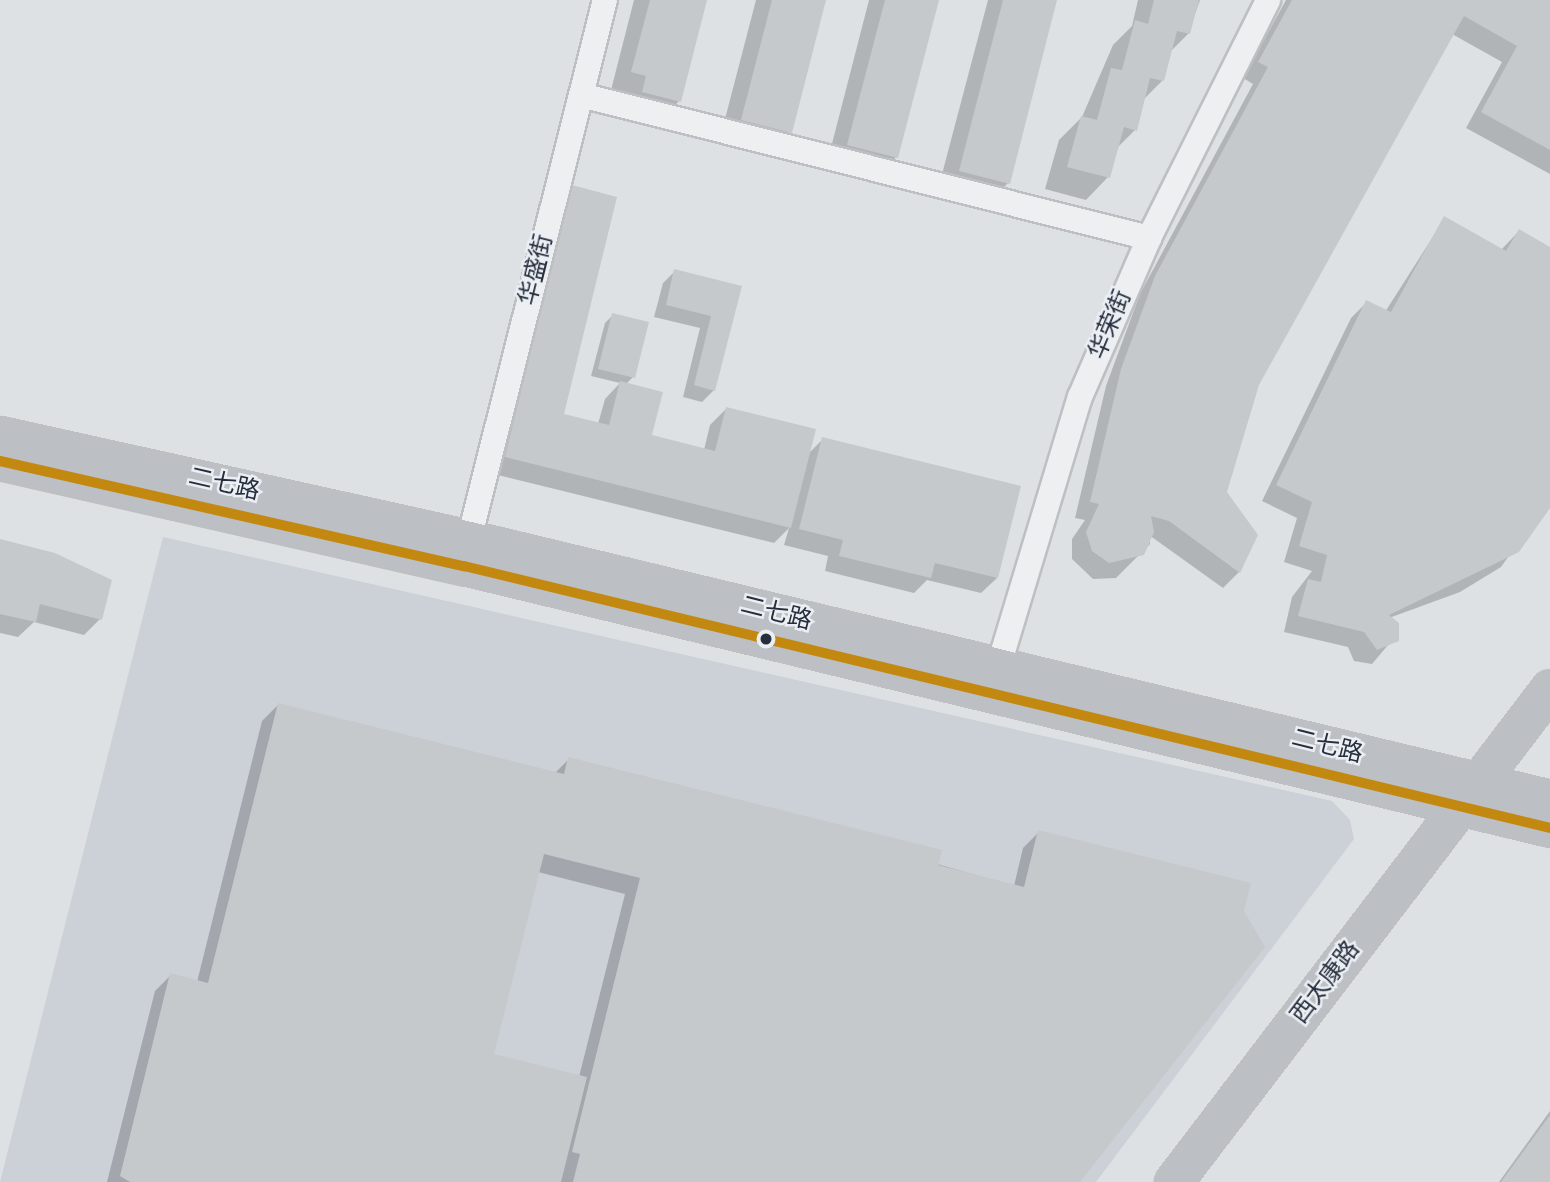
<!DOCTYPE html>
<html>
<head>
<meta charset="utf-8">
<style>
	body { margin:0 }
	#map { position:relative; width:1550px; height:1182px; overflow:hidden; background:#dee1e4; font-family:"Alegreya Sans","Noto Sans SC",sans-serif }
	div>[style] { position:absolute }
	.built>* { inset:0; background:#ccd0d7 }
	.shadow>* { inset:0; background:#0003 }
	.building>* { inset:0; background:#c6c9cc }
	.roads { filter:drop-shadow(2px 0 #bdbfc2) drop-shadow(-2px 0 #bdbfc2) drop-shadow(0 2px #bdbfc2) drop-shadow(0 -2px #bdbfc2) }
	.street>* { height:24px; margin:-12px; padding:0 12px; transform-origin:12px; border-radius:12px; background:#edeff0 }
	.secondary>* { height:35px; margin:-17.5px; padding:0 17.5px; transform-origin:17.5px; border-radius:17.5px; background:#bcbfc3 }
	.bus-1>* { height:10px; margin:-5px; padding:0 5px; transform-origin:5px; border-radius:5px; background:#c3880f }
	.dots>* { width:19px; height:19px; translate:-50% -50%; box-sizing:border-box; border:4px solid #ebeff4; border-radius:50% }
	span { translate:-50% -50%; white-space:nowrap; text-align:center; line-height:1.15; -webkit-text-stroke:5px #ebeff4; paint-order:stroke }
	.street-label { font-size:24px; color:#262e3c }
</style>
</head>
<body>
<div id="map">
	<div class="built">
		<div style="clip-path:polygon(163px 537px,1332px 801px,1350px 820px,1354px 839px,1096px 1182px,0 1182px)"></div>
	</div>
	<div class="shadow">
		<div style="clip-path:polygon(634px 0,705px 0,679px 101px,657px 124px,610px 94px)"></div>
		<div style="clip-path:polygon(756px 0,824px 0,790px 132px,767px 154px,719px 142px)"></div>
		<div style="clip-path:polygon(869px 0,937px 0,896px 157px,874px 179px,826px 167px)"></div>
		<div style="clip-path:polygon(988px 0,1056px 0,1008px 183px,986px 206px,937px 193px)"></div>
		<div style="clip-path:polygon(1138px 0,1200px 0,1188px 34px,1170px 52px,1162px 81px,1143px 100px,1135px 130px,1116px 149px,1108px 177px,1086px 200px,1045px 189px,1059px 140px,1082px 117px,1113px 45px,1132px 26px)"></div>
		<div style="clip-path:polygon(1286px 0,1550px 0,1550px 174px,1466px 128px,1502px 62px,1452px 34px,1257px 384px,1225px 492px,1239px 572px,1223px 588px,1149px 535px,1150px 544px,1116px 578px,1093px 579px,1072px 559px,1072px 539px,1085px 520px,1075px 518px,1106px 386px,1140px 294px,1253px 84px,1243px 78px)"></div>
		<div style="clip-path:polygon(573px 187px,562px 415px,598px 424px,605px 399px,620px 383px,591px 376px,605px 323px,613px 315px,633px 377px,626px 384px,650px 437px,704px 450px,710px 425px,726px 409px,808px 454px,823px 439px,997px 578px,981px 593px,927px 580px,914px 593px,825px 571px,828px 556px,784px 545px,789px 528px,774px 543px,490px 473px,561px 199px)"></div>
		<div style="clip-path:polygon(1445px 218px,1501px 250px,1519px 231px,1550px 249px,1550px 498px,1501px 567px,1460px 592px,1389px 618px,1399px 632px,1372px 664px,1354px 661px,1348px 647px,1284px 632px,1292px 597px,1312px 571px,1284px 562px,1297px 518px,1262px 501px,1351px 318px,1367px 302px,1385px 312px)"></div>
		<div style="clip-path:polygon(675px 271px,739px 287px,714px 390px,702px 402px,683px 397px,700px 328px,654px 317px,663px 283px)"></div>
		<div style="clip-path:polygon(0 541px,100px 619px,84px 635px,34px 622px,18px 637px,0 633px)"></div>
		<div style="clip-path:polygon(evenodd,278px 705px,554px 774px,569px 759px,1014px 886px,1023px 848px,1039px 832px,1078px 1182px,107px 1182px,155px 991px,171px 975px,197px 982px,262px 721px,278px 705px,538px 872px,625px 894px,579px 1077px,492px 1055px,538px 872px)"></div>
		<div style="clip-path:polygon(1550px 1111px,1550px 1182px,1499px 1182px)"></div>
	</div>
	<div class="building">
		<div style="clip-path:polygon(650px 0,707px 0,681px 102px,642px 92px,646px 76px,631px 72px)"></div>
		<div style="clip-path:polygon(772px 0,826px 0,792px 133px,741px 120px)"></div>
		<div style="clip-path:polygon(885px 0,939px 0,898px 158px,847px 145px)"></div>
		<div style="clip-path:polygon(1003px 0,1057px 0,1010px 184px,959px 171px)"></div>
		<div style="clip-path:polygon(1154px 0,1199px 0,1190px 34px,1177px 31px,1164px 81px,1150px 78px,1137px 131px,1124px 127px,1110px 178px,1067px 167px,1081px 116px,1097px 120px,1111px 68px,1122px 70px,1135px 20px,1148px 24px)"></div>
		<div style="clip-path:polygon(1292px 0,1550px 0,1550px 150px,1481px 112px,1517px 46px,1464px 16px,1259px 385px,1227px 492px,1258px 535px,1240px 573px,1169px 521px,1151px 516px,1154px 532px,1144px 555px,1109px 563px,1092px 551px,1086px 532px,1099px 504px,1090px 502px,1121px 369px,1155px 276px,1268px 67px,1258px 62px)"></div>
		<div style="clip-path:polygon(572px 185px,617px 197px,564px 414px,609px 425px,620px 381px,663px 392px,652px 435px,715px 451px,726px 407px,816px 429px,791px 528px,505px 457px)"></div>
		<div style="clip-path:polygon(1444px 216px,1506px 251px,1519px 229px,1550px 247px,1550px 508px,1519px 552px,1389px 615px,1399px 623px,1399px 641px,1377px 650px,1364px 632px,1298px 616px,1308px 579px,1321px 582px,1327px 555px,1299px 546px,1312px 502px,1276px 485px,1366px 300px,1391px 312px)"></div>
		<div style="clip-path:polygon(674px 269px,742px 286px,715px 391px,694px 385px,711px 316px,666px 305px)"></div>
		<div style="clip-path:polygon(612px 313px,649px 322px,635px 378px,598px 369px)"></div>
		<div style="clip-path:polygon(822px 437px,1021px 486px,998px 578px,935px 563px,931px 578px,839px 556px,843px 540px,799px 529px)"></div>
		<div style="clip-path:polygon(0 539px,55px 553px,112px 580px,102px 620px,40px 604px,36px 622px,0 614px)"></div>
		<div style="clip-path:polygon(278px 703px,564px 774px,568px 757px,942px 850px,938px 865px,1024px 887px,1038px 830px,1251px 883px,1244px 911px,1265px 947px,1080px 1182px,573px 1182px,580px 1154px,572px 1152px,640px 878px,544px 854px,494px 1054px,587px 1077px,561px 1182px,130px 1182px,120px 1176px,170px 973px,208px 983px)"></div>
		<div style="clip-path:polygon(1550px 1115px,1550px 1182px,1501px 1182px)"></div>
	</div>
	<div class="roads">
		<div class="street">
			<div style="left:581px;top:95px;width:586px;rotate:14.13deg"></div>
			<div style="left:469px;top:539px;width:556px;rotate:-75.84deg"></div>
			<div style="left:998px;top:668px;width:283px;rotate:-73.2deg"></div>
			<div style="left:1080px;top:397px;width:173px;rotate:-66.5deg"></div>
			<div style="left:1149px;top:238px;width:266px;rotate:-63.4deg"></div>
		</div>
		<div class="secondary">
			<div style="left:0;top:435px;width:480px;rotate:12.5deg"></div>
			<div style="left:469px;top:539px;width:1112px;rotate:13.52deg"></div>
			<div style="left:0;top:461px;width:476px;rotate:12.8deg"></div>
			<div style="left:464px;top:566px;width:1117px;rotate:13.56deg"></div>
			<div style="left:1173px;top:1182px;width:621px;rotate:-52.65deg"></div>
		</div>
	</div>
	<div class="bus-1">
		<div style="left:0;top:461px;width:476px;rotate:12.8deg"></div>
		<div style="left:464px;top:566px;width:1117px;rotate:13.56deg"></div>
	</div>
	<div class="dots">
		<div style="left:766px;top:639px;background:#262e3c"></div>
	</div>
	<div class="street-label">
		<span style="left:537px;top:270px;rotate:-76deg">华盛街</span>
		<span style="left:1111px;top:325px;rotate:-67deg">华荣街</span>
		<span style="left:224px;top:485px;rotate:13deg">二七路</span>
		<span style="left:776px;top:614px;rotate:14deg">二七路</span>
		<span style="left:1327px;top:747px;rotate:14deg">二七路</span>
		<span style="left:1326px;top:983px;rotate:-53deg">西太康路</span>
	</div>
</div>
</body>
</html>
